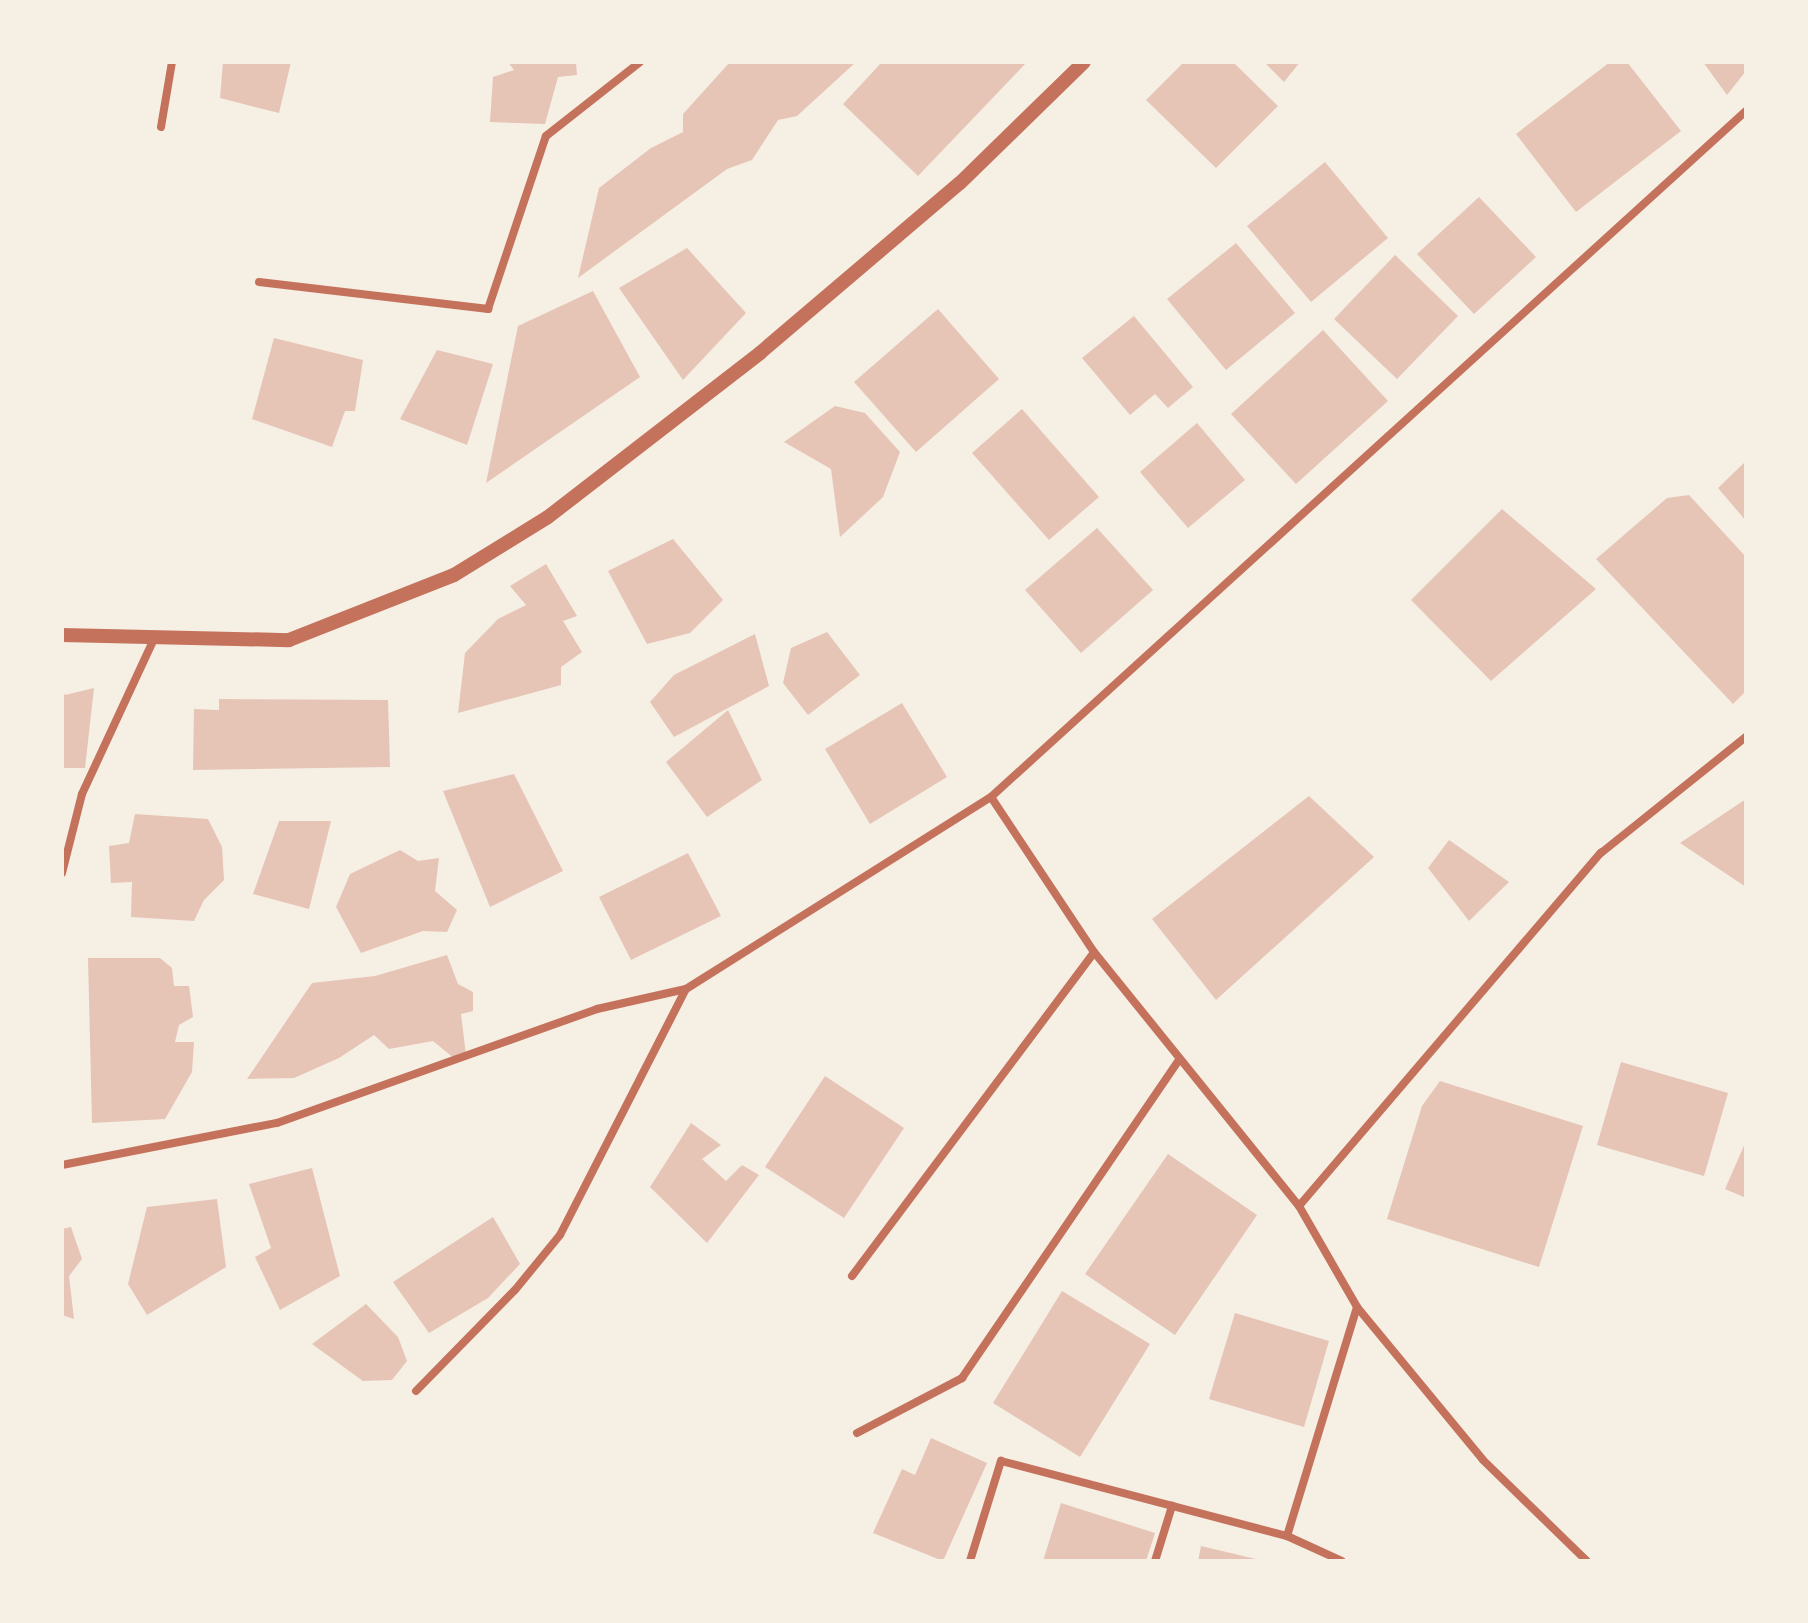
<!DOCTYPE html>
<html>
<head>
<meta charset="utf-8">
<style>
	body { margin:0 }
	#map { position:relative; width:1808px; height:1623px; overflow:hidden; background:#f6efe4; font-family:Cabin,sans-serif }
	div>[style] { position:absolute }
	.building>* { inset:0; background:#e6c5b7 }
	.minor>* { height:8px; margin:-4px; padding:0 4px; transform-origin:4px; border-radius:4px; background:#c5725c }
	.tertiary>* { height:14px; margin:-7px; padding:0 7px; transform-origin:7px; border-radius:7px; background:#c5725c }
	span { translate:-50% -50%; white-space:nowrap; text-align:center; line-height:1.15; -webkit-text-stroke:7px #f6efe4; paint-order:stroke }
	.frame { position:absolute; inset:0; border:64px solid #f6efe4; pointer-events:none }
</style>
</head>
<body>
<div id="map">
	<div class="building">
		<div style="clip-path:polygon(223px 62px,291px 62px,279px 113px,220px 98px)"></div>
		<div style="clip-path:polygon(508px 62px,576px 62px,577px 75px,558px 77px,545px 124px,490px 122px,493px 77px,514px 70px)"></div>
		<div style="clip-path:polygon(730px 62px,856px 62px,797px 116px,778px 120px,752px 160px,727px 169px,578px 278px,599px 188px,651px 148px,683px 132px,683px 114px)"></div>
		<div style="clip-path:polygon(882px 62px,1027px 62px,918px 176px,843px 104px)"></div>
		<div style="clip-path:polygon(1184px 62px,1233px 62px,1278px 106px,1216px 168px,1146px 100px)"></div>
		<div style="clip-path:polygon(1264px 62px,1300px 62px,1284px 82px)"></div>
		<div style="clip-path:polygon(1610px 62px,1627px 62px,1681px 131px,1576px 212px,1516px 134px)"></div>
		<div style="clip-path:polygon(1703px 62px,1746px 62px,1746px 71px,1727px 95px)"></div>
		<div style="clip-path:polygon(1325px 162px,1388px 238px,1311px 302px,1247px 226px)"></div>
		<div style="clip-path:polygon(1479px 197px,1536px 257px,1474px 314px,1417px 254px)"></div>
		<div style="clip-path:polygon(1236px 243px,1295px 313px,1226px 370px,1167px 299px)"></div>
		<div style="clip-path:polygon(687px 248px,746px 313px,683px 380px,619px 288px)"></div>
		<div style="clip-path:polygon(1395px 255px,1458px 316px,1397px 379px,1334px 319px)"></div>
		<div style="clip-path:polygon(593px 291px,640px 377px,486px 483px,518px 326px)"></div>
		<div style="clip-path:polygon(938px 309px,999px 379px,916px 452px,854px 382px)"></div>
		<div style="clip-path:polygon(1134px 316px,1193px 387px,1168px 408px,1155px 394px,1130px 415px,1082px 358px)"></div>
		<div style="clip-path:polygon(1323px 330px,1388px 401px,1296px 484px,1231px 414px)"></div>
		<div style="clip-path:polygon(274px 338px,363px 360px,355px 411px,345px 411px,332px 447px,252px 419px)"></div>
		<div style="clip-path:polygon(437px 350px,493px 364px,467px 445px,400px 419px)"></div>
		<div style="clip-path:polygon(835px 406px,865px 413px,900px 452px,883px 497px,840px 537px,831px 469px,784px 442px)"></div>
		<div style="clip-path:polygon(1022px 409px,1099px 497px,1049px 540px,972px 453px)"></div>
		<div style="clip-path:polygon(1197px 423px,1245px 480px,1188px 528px,1140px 472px)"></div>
		<div style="clip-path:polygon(1746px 461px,1746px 521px,1718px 488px)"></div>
		<div style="clip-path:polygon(1689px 495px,1746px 557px,1746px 691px,1733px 704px,1596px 559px,1667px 498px)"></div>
		<div style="clip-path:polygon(1502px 509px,1596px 589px,1491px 681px,1411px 600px)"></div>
		<div style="clip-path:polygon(1097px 528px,1153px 590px,1081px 653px,1025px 590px)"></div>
		<div style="clip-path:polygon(673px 539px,723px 600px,690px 633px,647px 644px,608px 571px)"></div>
		<div style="clip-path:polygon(546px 564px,577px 616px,563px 621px,582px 652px,561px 667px,561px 685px,458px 713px,465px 653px,498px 619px,526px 605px,510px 586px)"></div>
		<div style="clip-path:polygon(827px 632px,860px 675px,808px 715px,783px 683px,791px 648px)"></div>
		<div style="clip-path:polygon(755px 634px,769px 686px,674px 737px,650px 702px,674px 675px)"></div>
		<div style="clip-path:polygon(94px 688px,85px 768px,62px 768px,62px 689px,65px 695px)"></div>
		<div style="clip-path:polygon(219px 699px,388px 700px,390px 767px,193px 770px,194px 709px,219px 710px)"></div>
		<div style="clip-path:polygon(902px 703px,947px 777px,870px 824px,825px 749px)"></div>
		<div style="clip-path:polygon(728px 710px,762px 780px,707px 817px,666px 762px)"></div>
		<div style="clip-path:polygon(514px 774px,563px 871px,490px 907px,443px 791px)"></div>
		<div style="clip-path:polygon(1309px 796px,1374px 857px,1216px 1000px,1152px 919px)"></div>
		<div style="clip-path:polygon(1746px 799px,1746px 887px,1680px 843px)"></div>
		<div style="clip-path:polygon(135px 814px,208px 819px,222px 847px,224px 880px,204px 900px,194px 921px,131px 917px,132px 882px,111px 883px,109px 846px,129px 843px)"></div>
		<div style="clip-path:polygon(279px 821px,331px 821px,309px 909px,253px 894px)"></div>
		<div style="clip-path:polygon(1449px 840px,1509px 882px,1469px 921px,1428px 868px)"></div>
		<div style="clip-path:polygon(400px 850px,418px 861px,439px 858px,435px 891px,457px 910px,447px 932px,423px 931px,361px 953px,336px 907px,350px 874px)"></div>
		<div style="clip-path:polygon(688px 853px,721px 916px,631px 960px,599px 897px)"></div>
		<div style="clip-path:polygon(447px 955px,458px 984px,473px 992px,473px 1011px,461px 1014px,466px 1055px,455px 1059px,433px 1041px,389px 1049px,374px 1035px,339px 1058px,294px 1078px,247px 1079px,312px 983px,375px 976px)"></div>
		<div style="clip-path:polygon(88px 958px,160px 958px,172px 968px,174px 986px,189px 986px,193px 1017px,179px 1025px,175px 1042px,194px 1042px,192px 1072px,165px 1119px,92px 1123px)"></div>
		<div style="clip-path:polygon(1621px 1062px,1728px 1093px,1704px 1176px,1597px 1145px)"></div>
		<div style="clip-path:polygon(825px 1076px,904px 1128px,844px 1218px,765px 1167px)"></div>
		<div style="clip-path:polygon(1440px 1081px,1583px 1126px,1539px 1267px,1387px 1219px,1422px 1106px)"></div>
		<div style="clip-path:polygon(691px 1123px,721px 1145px,702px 1159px,726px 1181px,742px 1165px,759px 1175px,707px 1243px,650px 1187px)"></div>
		<div style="clip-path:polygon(1746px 1141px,1746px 1198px,1725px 1189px)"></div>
		<div style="clip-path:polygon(1168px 1154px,1257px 1215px,1175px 1335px,1085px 1274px)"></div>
		<div style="clip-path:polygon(312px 1168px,340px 1276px,280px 1310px,255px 1257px,271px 1248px,249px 1184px)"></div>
		<div style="clip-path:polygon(217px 1199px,226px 1267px,147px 1315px,128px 1284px,147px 1207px)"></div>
		<div style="clip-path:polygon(493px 1217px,520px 1264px,488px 1298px,429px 1333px,393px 1282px)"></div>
		<div style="clip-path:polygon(71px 1227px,82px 1259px,69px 1276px,74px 1319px,62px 1315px,62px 1229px)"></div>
		<div style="clip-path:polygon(1062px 1291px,1150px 1344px,1080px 1457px,993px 1403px)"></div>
		<div style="clip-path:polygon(366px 1304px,398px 1337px,407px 1361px,392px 1380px,363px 1381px,312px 1344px)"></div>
		<div style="clip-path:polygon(1235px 1313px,1329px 1341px,1304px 1427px,1209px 1399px)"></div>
		<div style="clip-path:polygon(931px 1438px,987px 1463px,943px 1561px,873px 1533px,902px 1469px,915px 1475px)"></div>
		<div style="clip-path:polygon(1061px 1503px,1155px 1533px,1146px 1561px,1043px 1561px)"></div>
		<div style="clip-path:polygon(1201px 1546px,1260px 1560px,1260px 1561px,1198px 1561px)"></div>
	</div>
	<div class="minor">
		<div style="left:161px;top:127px;width:66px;rotate:-80.4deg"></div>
		<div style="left:259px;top:282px;width:231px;rotate:6.7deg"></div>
		<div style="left:488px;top:309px;width:182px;rotate:-71.5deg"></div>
		<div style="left:546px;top:136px;width:120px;rotate:-38.2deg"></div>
		<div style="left:991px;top:797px;width:186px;rotate:56.4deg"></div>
		<div style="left:1094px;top:952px;width:326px;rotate:51.1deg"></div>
		<div style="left:1299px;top:1206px;width:116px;rotate:60.1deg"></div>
		<div style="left:1357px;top:1307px;width:198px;rotate:50.5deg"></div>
		<div style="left:1483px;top:1460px;width:145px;rotate:44.2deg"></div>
		<div style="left:62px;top:873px;width:81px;rotate:-75.8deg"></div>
		<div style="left:82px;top:794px;width:169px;rotate:-65.1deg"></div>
		<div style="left:62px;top:1165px;width:219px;rotate:-11.1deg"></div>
		<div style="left:277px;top:1123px;width:340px;rotate:-19.6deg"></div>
		<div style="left:597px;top:1009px;width:91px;rotate:-12.7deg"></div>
		<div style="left:686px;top:989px;width:360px;rotate:-32.2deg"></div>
		<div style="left:991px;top:797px;width:1020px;rotate:-42.26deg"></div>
		<div style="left:1299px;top:1206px;width:465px;rotate:-49.5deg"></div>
		<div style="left:1601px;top:853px;width:186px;rotate:-38.7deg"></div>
		<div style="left:852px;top:1276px;width:404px;rotate:-53.2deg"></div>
		<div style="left:416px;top:1391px;width:141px;rotate:-45.6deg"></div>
		<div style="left:515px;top:1290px;width:71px;rotate:-50.7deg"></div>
		<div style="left:560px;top:1235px;width:276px;rotate:-62.9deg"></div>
		<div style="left:857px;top:1433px;width:119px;rotate:-27.6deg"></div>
		<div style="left:962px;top:1378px;width:384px;rotate:-55.7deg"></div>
		<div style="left:1287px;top:1536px;width:239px;rotate:-73deg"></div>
		<div style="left:970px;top:1561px;width:105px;rotate:-72.8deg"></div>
		<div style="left:1001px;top:1461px;width:296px;rotate:14.7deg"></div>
		<div style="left:1287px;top:1536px;width:60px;rotate:24.4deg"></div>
		<div style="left:1155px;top:1561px;width:58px;rotate:-72.8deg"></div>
	</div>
	<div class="tertiary">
		<div style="left:62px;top:635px;width:227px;rotate:1.3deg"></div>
		<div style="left:289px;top:640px;width:177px;rotate:-21.5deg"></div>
		<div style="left:454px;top:575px;width:110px;rotate:-31.7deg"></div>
		<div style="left:548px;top:517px;width:268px;rotate:-37.7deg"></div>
		<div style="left:760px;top:353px;width:262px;rotate:-40.4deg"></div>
		<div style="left:960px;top:183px;width:173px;rotate:-44.3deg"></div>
	</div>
	<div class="frame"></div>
</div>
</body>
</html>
